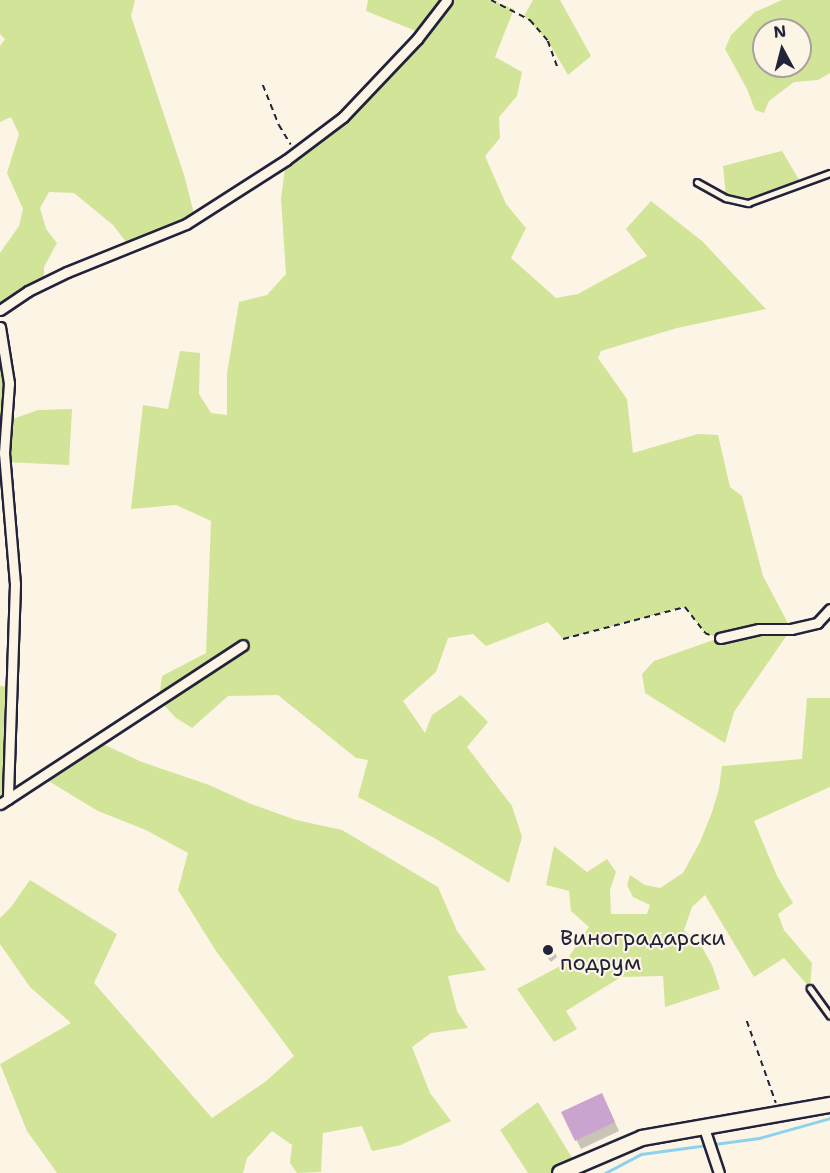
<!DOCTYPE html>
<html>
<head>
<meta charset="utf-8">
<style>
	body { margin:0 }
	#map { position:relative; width:830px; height:1173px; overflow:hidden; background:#fcf5e5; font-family:"Shantell Sans",sans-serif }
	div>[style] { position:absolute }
	.green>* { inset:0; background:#d1e498 }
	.shadow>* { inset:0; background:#0003 }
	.stream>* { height:3px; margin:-1.5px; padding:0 1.5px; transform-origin:1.5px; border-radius:1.5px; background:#8cd2ed }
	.building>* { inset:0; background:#c9a4ce }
	.path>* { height:1.5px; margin-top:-0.75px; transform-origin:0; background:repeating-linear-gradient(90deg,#22223b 0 6px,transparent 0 10.5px) }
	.roads { filter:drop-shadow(2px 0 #22223b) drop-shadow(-2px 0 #22223b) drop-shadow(0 2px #22223b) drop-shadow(0 -2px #22223b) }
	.lane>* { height:4.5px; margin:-2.25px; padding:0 2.25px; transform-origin:2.25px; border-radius:2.25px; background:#fcf5e5 }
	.street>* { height:9px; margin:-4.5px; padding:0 4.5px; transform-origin:4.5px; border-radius:4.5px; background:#fcf5e5 }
	.secondary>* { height:14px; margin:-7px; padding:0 7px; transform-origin:7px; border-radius:7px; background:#fcf5e5 }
	.dots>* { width:16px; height:16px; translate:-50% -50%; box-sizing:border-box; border:3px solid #fcf5e5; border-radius:50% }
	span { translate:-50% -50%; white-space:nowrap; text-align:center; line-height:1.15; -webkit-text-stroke:4.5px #fcf5e5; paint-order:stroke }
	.poi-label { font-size:22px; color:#22223b }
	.left { translate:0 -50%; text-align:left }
	.north { position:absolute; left:752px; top:18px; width:60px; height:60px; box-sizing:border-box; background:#fcf5e5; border:2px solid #a5a1a1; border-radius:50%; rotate:353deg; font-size:16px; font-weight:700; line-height:24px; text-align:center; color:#22223b }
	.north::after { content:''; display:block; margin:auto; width:21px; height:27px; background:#22223b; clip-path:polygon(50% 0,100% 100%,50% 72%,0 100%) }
</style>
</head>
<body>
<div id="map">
	<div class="green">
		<div style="clip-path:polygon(0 0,135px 0,131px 16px,185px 178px,195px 218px,130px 247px,113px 225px,74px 193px,49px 192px,40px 208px,46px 229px,57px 243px,44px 267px,44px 283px,0 310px,0 253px,19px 226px,23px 209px,7px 173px,19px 134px,11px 117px,0 122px,0 46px,5px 39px,0 34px)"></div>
		<div style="clip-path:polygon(368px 0,491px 0,514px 9px,495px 57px,522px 72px,517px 96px,499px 117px,500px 138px,485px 156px,506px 204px,526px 228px,511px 258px,556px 298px,578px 294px,647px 256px,626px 229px,651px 201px,702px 241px,766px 309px,677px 328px,601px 351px,598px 358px,627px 399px,633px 453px,698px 434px,718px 435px,730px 487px,742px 496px,763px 576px,791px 629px,734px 712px,725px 743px,645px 693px,642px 674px,654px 661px,719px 638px,705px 633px,685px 607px,563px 639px,548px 622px,486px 646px,473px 634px,448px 638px,436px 672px,403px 701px,425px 733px,432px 715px,461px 695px,488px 722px,467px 747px,512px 806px,522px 837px,509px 883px,436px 839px,358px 797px,368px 760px,356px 758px,278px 695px,228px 696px,192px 728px,176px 718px,159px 700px,162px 676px,206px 653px,211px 521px,176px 505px,131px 509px,143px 405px,168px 409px,180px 351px,200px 353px,199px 394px,211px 413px,227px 415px,227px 373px,239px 302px,267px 295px,286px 274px,281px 199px,286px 160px,343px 117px,421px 33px,366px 11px)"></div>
		<div style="clip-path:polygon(533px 0,560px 0,591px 56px,568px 75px,548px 41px,524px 16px)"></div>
		<div style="clip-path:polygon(evenodd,782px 0,830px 0,830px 73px,818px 80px,794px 82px,769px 101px,764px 113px,755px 110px,747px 89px,725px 49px,731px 35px,755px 12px,782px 0,764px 30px,800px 30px,800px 66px,764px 66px,764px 30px)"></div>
		<div style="clip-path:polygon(782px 151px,801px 183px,748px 203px,726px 198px,723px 166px)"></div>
		<div style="clip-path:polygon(0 327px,9px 383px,7px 421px,38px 410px,72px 409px,69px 465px,5px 462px,6px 422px,0 422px)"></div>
		<div style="clip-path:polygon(0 686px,10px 687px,8px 799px,0 804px)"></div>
		<div style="clip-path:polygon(807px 698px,830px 698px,830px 787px,754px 821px,777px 876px,793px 903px,778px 914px,784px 930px,812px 963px,810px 988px,784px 958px,754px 977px,705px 895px,692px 907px,684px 930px,703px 949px,712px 965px,720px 989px,665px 1007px,663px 976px,621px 977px,566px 1011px,577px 1029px,554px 1042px,517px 989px,564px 964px,589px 927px,571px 911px,569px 891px,546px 885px,554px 846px,587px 872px,607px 859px,616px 872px,610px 890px,611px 914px,647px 914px,650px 905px,633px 897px,627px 885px,630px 875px,645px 885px,660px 888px,683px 873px,700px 842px,712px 812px,719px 789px,722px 766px,802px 759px)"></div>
		<div style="clip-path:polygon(96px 741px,142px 762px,209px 785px,251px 804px,296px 820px,342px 830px,438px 887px,457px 931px,486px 970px,448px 976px,457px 1011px,468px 1028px,431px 1033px,412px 1047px,430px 1093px,451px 1121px,401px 1145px,372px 1151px,362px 1126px,323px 1133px,321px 1172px,297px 1173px,290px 1163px,292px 1145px,272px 1131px,247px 1158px,243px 1173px,57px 1173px,27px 1131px,0 1064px,71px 1023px,30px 987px,0 944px,0 918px,11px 907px,30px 880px,117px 934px,94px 983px,212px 1118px,265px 1082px,294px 1056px,216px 951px,178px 890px,188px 853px,146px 830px,98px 811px,42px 777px)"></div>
		<div style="clip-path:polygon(538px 1102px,577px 1166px,560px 1173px,528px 1173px,500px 1130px)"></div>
	</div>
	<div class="shadow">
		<div style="clip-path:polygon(554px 951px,557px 957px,551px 962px,545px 955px)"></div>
		<div style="clip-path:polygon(606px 1103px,619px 1131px,581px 1149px,563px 1113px)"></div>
	</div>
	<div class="stream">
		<div style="left:605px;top:1173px;width:41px;rotate:-27.8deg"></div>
		<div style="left:641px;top:1154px;width:119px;rotate:-7.7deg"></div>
		<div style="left:759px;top:1138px;width:74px;rotate:-15.7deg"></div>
	</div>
	<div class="building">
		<div style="clip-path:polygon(549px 943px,555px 951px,547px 957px,540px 949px)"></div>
		<div style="clip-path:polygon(602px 1093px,615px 1122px,575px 1141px,561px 1112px)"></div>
	</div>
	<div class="path">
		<div style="left:491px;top:0;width:44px;rotate:27.1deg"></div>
		<div style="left:530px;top:20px;width:28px;rotate:49deg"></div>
		<div style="left:548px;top:41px;width:29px;rotate:70deg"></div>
		<div style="left:263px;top:85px;width:43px;rotate:68.2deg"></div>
		<div style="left:279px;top:125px;width:23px;rotate:59deg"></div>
		<div style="left:563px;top:639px;width:126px;rotate:-14.7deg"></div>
		<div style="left:685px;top:607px;width:33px;rotate:52deg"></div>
		<div style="left:705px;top:633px;width:5px;rotate:22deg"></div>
		<div style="left:747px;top:1021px;width:87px;rotate:70.5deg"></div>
	</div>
	<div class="roads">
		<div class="lane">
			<div style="left:697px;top:182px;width:33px;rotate:29deg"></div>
			<div style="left:726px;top:198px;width:23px;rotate:13deg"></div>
			<div style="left:748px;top:203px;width:87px;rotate:-20.1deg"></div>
			<div style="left:810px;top:988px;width:34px;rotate:54deg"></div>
		</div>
		<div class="street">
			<div style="left:0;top:310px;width:34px;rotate:-34deg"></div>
			<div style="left:28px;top:291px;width:43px;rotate:-26deg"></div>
			<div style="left:67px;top:272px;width:128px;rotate:-22deg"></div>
			<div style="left:186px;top:224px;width:119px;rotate:-32.6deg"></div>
			<div style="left:286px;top:160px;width:71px;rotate:-37deg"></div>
			<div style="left:343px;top:117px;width:108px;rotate:-46.5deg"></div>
			<div style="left:417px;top:39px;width:49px;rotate:-52.4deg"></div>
			<div style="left:0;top:327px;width:57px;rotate:80.9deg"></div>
			<div style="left:9px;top:383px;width:70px;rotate:94.1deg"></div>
			<div style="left:4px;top:453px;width:131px;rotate:85.2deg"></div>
			<div style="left:15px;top:584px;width:215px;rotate:91.9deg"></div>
			<div style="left:720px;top:638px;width:40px;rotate:-13deg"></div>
			<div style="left:759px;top:629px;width:32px"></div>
			<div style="left:791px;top:629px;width:27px;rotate:-13deg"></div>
			<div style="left:817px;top:623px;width:19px;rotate:-47deg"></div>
			<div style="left:0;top:804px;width:290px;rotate:-33.2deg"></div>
			<div style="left:704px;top:1128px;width:47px;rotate:71.6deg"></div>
		</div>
		<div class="secondary">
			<div style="left:560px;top:1173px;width:89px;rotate:-23.1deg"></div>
			<div style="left:642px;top:1138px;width:191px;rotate:-10deg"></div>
		</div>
	</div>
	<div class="dots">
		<div style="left:548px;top:950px;background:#22223b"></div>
	</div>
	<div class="poi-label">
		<span class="left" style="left:560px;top:950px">Виноградарски<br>подрум</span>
	</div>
	<div class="north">N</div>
</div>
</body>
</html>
